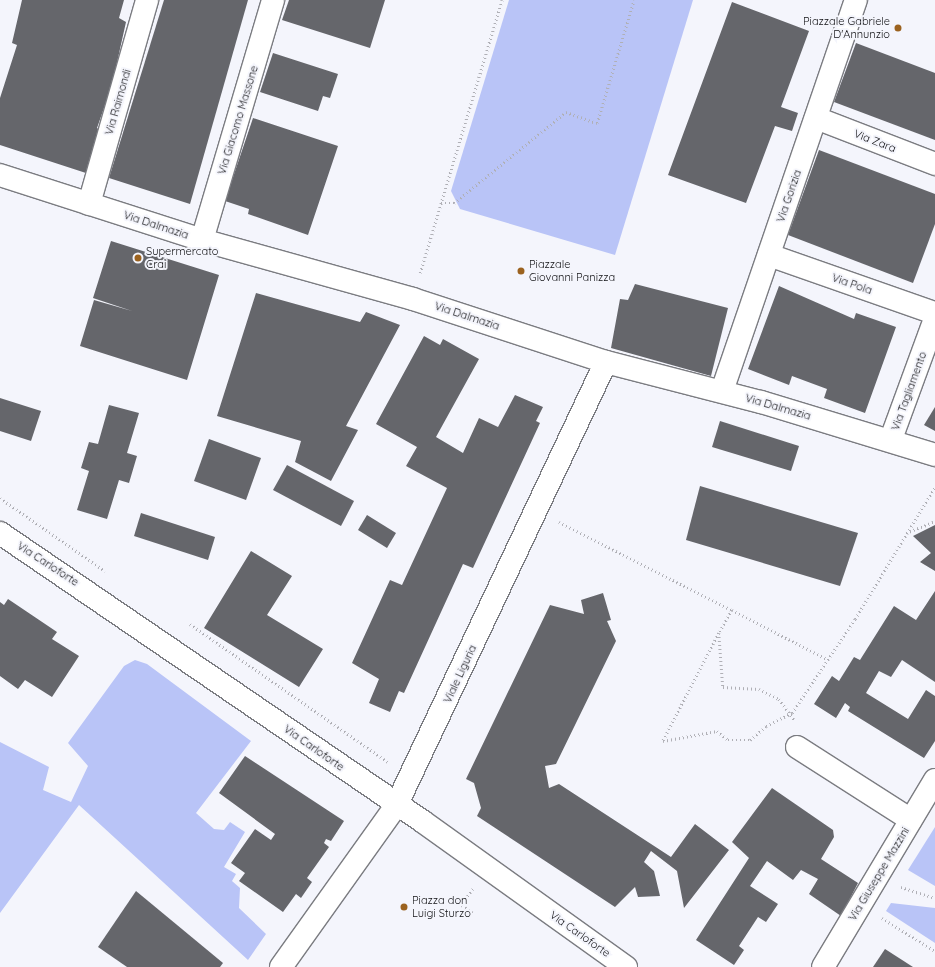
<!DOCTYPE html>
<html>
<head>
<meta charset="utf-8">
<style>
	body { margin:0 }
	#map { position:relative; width:935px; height:967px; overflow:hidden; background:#f4f5fc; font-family:Quicksand,sans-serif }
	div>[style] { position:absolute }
	.green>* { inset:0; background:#b9c4f7 }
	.building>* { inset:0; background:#65666b }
	.path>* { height:2.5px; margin-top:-1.25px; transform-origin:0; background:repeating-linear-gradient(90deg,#b0b0b6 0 1px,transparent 0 4px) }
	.roads { filter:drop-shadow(1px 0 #7b7c81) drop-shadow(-1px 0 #7b7c81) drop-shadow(0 1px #7b7c81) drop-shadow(0 -1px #7b7c81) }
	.minor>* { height:22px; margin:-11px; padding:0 11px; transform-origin:11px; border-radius:11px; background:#fff }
	.dots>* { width:11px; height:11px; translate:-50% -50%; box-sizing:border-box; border:2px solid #f4f5fc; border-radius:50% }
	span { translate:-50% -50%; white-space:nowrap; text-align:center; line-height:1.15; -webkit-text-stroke:4px #f4f5fc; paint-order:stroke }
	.poi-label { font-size:11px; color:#131316 }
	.right { translate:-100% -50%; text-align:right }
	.left { translate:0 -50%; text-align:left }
	.street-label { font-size:11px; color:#131316 }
</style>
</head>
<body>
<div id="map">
	<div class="green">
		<div style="clip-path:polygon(509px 0,693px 0,615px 255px,460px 209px,451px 191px)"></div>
		<div style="clip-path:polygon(135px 660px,147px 664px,251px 741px,196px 813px,214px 829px,224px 830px,230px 822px,245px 832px,224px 867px,236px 874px,232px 881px,240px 888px,239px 908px,266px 934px,248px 960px,79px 805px,0 913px,0 742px,49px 767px,43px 790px,71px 802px,88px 766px,68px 743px,124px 666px)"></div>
		<div style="clip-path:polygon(935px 827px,935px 886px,908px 870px)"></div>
		<div style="clip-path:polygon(891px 903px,935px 908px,935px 943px,886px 911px)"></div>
	</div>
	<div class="building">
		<div style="clip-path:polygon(22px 0,124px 0,119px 18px,126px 22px,112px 85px,97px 128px,101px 131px,89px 174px,0 145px,0 98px,17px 45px,12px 43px)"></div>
		<div style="clip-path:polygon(164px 0,248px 0,190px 204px,109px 178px)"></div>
		<div style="clip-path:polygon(289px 0,385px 0,370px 48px,282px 20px)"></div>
		<div style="clip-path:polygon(732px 2px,809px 31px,781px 107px,798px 113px,792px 131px,775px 126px,746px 203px,668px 175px)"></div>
		<div style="clip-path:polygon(856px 43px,935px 73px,935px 140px,834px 102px)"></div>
		<div style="clip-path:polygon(273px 53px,338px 74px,330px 98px,323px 96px,318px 111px,260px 92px)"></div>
		<div style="clip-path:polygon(253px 118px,338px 146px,308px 235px,248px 214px,249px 209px,225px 201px)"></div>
		<div style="clip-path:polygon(819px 150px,935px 194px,935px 224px,913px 283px,788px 235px)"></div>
		<div style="clip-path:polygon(111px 241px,219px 275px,187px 380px,80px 346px,94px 300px,132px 311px,93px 298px)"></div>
		<div style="clip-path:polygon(635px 284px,728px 308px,711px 376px,611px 348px,620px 299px,628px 300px)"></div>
		<div style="clip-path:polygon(779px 286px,854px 319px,856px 313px,896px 327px,865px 413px,824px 398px,827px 389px,792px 376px,789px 385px,748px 369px)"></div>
		<div style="clip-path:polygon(256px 293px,360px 322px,366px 312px,400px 325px,346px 426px,358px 430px,331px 481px,295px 462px,301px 441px,217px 416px)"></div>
		<div style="clip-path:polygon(424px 336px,440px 345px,443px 339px,479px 359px,436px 437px,463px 453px,479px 418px,498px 427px,515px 395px,543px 407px,536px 421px,540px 423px,473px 568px,463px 564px,404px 693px,399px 691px,390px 712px,369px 703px,379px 679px,352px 663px,390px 580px,402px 585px,447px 488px,406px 466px,417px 447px,376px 424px)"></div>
		<div style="clip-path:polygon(0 398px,41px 411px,31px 441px,0 431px)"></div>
		<div style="clip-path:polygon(109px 405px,139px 413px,127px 453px,137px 456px,129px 483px,119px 480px,107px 519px,77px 510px,89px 471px,81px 468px,89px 442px,98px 444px)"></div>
		<div style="clip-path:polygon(935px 407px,935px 431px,924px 425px)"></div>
		<div style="clip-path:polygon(720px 421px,799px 446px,791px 471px,712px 447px)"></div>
		<div style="clip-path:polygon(209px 439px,261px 458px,246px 500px,194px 481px)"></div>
		<div style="clip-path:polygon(287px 465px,354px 501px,341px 526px,273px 490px)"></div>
		<div style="clip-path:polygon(700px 486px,858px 533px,840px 586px,686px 540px)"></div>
		<div style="clip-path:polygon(141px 513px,215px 537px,208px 560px,134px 536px)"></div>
		<div style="clip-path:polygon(367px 515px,396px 533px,387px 548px,358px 530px)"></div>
		<div style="clip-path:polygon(935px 525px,935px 571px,920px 562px,931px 553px,913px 536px)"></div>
		<div style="clip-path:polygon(251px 551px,292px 576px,267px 615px,323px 649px,299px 687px,204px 628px)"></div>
		<div style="clip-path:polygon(935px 591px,935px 682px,902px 660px,891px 677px,879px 671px,866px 693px,908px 719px,926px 690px,935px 696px,935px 741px,924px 758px,848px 711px,850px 707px,845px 703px,836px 718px,814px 704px,832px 676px,839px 681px,854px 657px,860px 660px,894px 606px,916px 620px)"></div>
		<div style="clip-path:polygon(603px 593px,611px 620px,607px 621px,616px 641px,556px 764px,545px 766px,549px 788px,559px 784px,671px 857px,695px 824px,729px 850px,684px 908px,677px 871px,651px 851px,644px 862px,654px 871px,660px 896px,638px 897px,635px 887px,615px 907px,477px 816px,481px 808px,474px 783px,466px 779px,550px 605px,584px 614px,581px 600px)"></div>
		<div style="clip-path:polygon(8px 599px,57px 632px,52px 639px,79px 656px,52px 697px,25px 680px,18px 689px,0 676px,0 602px,4px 605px)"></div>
		<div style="clip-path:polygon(245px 756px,344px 821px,331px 841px,326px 839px,324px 843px,329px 847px,307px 878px,312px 882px,301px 898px,296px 894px,283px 912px,239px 881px,245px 873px,231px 863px,255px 829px,271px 840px,275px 834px,219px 793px)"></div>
		<div style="clip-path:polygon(772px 788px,833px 830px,834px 837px,821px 859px,858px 883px,841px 916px,809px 894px,818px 879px,801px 870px,793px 880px,767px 861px,750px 886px,778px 904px,766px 922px,758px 917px,739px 946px,744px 950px,734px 965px,696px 940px,749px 858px,732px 842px)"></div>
		<div style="clip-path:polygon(136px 891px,223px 963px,220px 967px,127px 967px,98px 947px)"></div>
		<div style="clip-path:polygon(885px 949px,913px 967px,873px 967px)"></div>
	</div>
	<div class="path">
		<div style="left:441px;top:203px;width:13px"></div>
		<div style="left:454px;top:203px;width:144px;rotate:-39.1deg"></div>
		<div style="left:566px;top:112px;width:33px;rotate:20deg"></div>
		<div style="left:597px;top:123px;width:128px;rotate:-73.3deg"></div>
		<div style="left:420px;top:273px;width:285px;rotate:-73.3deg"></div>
		<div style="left:0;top:498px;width:128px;rotate:34.8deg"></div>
		<div style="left:559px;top:522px;width:194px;rotate:27deg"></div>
		<div style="left:732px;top:610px;width:26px;rotate:119deg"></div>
		<div style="left:719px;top:633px;width:54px;rotate:85.8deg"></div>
		<div style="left:723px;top:687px;width:36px;rotate:3deg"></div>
		<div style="left:759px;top:689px;width:22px;rotate:27deg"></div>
		<div style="left:779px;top:699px;width:27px;rotate:54deg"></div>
		<div style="left:906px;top:533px;width:31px;rotate:-22deg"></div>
		<div style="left:732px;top:610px;width:107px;rotate:27.3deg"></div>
		<div style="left:190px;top:624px;width:241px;rotate:34.9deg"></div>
		<div style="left:719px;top:633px;width:122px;rotate:117.4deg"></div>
		<div style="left:663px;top:741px;width:55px;rotate:-10.5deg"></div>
		<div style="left:717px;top:731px;width:14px;rotate:39deg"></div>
		<div style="left:728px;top:740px;width:22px"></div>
		<div style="left:750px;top:740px;width:21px;rotate:-41deg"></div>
		<div style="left:766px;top:726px;width:29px;rotate:-27deg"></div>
		<div style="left:792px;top:713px;width:113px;rotate:-56.2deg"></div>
		<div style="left:855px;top:619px;width:154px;rotate:-58.8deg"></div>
		<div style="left:901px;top:887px;width:36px;rotate:18deg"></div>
		<div style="left:473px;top:889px;width:19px;rotate:125deg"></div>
		<div style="left:462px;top:905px;width:14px;rotate:36deg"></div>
		<div style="left:882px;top:918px;width:62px;rotate:31.9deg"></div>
	</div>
	<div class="roads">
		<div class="minor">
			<div style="left:816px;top:118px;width:128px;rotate:21.1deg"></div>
			<div style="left:0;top:175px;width:212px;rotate:17.8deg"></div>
			<div style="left:202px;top:240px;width:219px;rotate:15.6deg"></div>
			<div style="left:413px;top:299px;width:203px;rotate:18.1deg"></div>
			<div style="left:606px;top:362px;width:160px;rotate:14.5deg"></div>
			<div style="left:761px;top:402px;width:182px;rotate:16.9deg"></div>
			<div style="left:89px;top:204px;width:212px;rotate:-74.1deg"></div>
			<div style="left:202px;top:240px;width:250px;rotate:-73.5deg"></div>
			<div style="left:769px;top:255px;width:176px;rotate:19.3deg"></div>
			<div style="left:722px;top:391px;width:413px;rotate:-71.1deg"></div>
			<div style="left:891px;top:439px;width:128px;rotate:-69.9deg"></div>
			<div style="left:0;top:533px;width:511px;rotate:34.31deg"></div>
			<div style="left:422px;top:821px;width:251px;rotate:35.6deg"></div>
			<div style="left:797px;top:747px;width:135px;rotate:32.6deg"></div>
			<div style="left:281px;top:967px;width:198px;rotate:-54.5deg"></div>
			<div style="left:396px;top:806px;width:491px;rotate:-64.7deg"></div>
			<div style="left:823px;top:967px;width:218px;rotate:-59.1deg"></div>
		</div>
	</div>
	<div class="dots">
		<div style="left:898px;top:28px;background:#9b621f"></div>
		<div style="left:138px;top:258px;background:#9b621f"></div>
		<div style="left:521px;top:271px;background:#9b621f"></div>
		<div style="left:404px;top:907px;background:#9b621f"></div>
	</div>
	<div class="poi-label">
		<span class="right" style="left:890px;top:28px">Piazzale Gabriele<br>D'Annunzio</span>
		<span class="left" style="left:146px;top:258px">Supermercato<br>Crai</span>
		<span class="left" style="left:529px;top:271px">Piazzale<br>Giovanni Panizza</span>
		<span class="left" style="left:412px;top:907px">Piazza don<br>Luigi Sturzo</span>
	</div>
	<div class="street-label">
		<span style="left:118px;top:102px;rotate:-74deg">Via Raimondi</span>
		<span style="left:238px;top:120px;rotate:-73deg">Via Giacomo Massone</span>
		<span style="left:875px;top:141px;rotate:21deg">Via Zara</span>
		<span style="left:789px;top:196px;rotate:-71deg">Via Gorizia</span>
		<span style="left:156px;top:225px;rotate:18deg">Via Dalmazia</span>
		<span style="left:852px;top:284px;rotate:19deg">Via Pola</span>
		<span style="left:467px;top:316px;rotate:18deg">Via Dalmazia</span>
		<span style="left:909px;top:391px;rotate:-70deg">Via Tagliamento</span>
		<span style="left:778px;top:407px;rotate:16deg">Via Dalmazia</span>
		<span style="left:48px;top:564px;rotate:33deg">Via Carloforte</span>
		<span style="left:460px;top:674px;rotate:-65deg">Viale Liguria</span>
		<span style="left:314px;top:748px;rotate:35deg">Via Carloforte</span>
		<span style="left:879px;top:874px;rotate:-59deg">Via Giuseppe Mazzini</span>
		<span style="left:580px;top:934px;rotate:35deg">Via Carloforte</span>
	</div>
</div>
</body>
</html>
